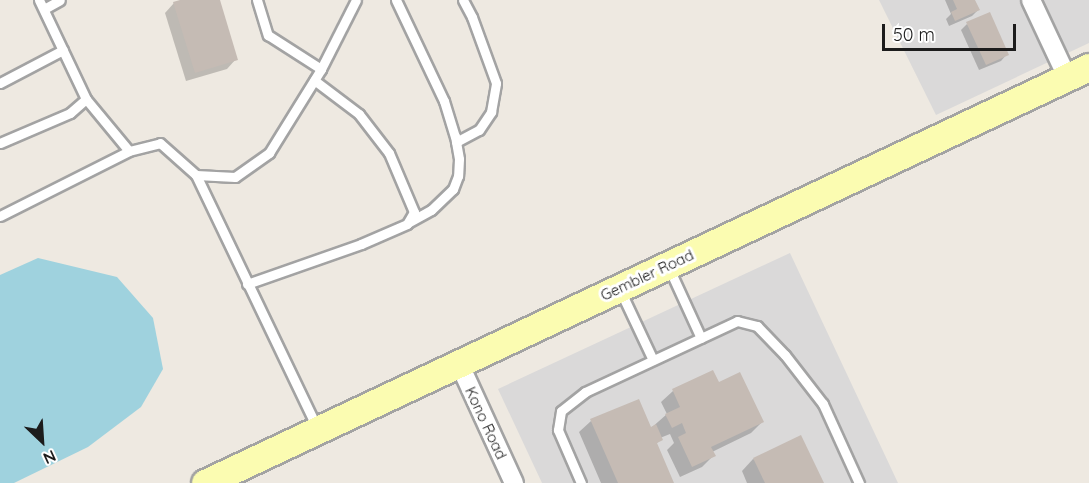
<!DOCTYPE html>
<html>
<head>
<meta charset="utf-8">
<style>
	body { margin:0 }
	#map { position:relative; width:1089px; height:483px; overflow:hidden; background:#eee9e1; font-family:Quicksand,sans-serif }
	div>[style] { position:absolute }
	.residential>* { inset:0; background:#dad9d9 }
	.water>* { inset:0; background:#9fd2de }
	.shadow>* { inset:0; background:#0003 }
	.building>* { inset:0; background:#c5bbb4 }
	.roads { filter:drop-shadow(2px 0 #a3a3a3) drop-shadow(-2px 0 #a3a3a3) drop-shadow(0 2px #a3a3a3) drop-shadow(0 -2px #a3a3a3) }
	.lane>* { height:9px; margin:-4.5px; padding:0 4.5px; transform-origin:4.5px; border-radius:4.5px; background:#fff }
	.street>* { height:18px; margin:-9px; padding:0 9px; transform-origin:9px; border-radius:9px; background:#fff }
	.secondary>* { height:27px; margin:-13.5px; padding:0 13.5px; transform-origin:13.5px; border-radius:13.5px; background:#fbfcb1 }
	span { translate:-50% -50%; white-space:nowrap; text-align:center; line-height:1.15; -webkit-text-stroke:6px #fff; paint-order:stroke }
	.street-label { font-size:15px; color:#1c1c1c }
	.north { position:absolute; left:12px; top:411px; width:60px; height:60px; -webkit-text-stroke:4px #fff; paint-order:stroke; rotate:155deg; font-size:16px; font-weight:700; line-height:24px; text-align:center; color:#1c1c1c }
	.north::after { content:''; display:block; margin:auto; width:21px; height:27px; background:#1c1c1c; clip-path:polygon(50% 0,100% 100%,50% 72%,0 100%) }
	.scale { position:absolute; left:882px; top:24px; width:134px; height:27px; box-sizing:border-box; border:3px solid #1c1c1c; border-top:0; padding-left:8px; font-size:18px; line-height:21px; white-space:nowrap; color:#1c1c1c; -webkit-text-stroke:4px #fff; paint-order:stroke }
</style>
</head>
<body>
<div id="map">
	<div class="residential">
		<div style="clip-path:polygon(879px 0,1089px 0,1089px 43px,936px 115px)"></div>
		<div style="clip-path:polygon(790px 253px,898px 483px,542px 483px,498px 389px)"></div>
	</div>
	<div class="water">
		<div style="clip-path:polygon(38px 258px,117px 277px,153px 318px,163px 369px,141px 407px,88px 447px,14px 483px,0 483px,0 275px)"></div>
	</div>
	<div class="shadow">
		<div style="clip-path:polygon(185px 0,218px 0,236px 59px,227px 69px,186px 81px,165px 13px,174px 3px)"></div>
		<div style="clip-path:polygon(945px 0,974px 0,978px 10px,972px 16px,949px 26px,946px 19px,951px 14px)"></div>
		<div style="clip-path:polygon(967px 24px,1007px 54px,1001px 61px,979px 70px,961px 30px)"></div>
		<div style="clip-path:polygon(718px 384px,762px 422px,751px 433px,712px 452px,714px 455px,702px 467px,680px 477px,667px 450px,674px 443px,670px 434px,660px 438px,656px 445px,673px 483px,601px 483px,579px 432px,591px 421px,650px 429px,667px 414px,661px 402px,673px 391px)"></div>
		<div style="clip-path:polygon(753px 459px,822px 483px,747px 483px,742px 471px)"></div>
	</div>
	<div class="building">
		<div style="clip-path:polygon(180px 0,220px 0,238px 60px,195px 73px,173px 2px)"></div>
		<div style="clip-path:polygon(953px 0,975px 0,980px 10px,955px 21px,951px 12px,957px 9px)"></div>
		<div style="clip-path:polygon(990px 12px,1009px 55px,986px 65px,966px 22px)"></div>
		<div style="clip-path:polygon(713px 370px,719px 382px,740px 372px,764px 422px,711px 447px,716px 456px,692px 467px,678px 437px,686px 433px,682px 423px,672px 428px,665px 414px,680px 407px,672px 389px)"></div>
		<div style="clip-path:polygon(639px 399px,651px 427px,656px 424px,663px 440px,657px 443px,674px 483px,618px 483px,590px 419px)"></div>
		<div style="clip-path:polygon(801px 435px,824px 483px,765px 483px,753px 458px)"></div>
	</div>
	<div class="roads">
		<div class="lane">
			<div style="left:39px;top:0;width:110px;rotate:64.6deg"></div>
			<div style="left:86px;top:99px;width:67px;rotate:50.4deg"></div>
			<div style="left:257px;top:0;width:37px;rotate:73deg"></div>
			<div style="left:268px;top:35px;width:63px;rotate:32.7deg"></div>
			<div style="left:396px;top:0;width:112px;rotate:64.6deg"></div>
			<div style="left:444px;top:101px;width:37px;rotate:73deg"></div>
			<div style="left:455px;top:136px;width:23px;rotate:80deg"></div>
			<div style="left:459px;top:159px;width:17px;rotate:93deg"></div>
			<div style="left:458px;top:176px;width:14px;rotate:111deg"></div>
			<div style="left:453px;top:189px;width:30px;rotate:136deg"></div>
			<div style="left:431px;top:210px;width:25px;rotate:151deg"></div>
			<div style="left:44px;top:9px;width:18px;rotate:-29deg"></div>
			<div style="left:0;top:83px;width:71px;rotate:-27.6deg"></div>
			<div style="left:456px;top:142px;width:26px;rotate:-28deg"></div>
			<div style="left:479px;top:130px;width:22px;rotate:-56deg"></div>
			<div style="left:491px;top:112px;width:29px;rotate:-80deg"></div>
			<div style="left:496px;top:83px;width:70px;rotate:-110deg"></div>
			<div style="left:472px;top:17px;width:19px;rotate:-118deg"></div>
			<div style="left:0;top:143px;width:76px;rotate:-23.2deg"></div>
			<div style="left:70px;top:113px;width:21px;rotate:-41deg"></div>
			<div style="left:196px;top:175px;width:39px;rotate:3deg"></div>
			<div style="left:235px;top:177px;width:42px;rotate:-35.2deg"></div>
			<div style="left:269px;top:153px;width:99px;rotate:-58.2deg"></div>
			<div style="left:321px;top:69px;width:77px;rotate:-63.1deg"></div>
			<div style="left:0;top:216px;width:144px;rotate:-26.7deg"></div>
			<div style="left:129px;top:151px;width:32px;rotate:-14deg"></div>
			<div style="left:160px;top:143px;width:48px;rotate:41.6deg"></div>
			<div style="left:196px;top:175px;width:280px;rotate:64.4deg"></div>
			<div style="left:668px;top:266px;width:79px;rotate:65.4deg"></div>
			<div style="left:247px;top:284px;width:121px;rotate:-19.3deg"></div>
			<div style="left:361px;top:244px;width:50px;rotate:-23.5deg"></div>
			<div style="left:407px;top:224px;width:14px;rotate:-60deg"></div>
			<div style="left:414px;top:212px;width:64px;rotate:-113deg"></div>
			<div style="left:389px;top:153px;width:49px;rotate:-127.6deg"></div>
			<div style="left:359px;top:114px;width:56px;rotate:-142.9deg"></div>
			<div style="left:620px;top:290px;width:77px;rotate:64.8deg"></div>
			<div style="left:581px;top:483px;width:58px;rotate:-113.5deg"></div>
			<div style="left:558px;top:430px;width:19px;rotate:-81deg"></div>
			<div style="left:561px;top:411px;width:31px;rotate:-38deg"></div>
			<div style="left:585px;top:392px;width:168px;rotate:-25deg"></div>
			<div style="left:737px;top:321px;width:21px;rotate:14deg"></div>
			<div style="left:757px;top:326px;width:40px;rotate:46deg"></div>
			<div style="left:785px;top:355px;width:62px;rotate:52.2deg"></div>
			<div style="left:823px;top:404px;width:87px;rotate:65.5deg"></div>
		</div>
		<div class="street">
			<div style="left:1031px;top:0;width:85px;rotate:64.9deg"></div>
			<div style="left:459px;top:363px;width:132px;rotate:65.4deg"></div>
		</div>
		<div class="secondary">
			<div style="left:205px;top:483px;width:977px;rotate:-25.2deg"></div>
		</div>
	</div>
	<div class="street-label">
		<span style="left:647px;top:275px;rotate:-25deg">Gembler Road</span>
		<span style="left:486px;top:423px;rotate:65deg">Kono Road</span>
	</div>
	<div class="north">N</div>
	<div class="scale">50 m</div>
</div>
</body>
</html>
